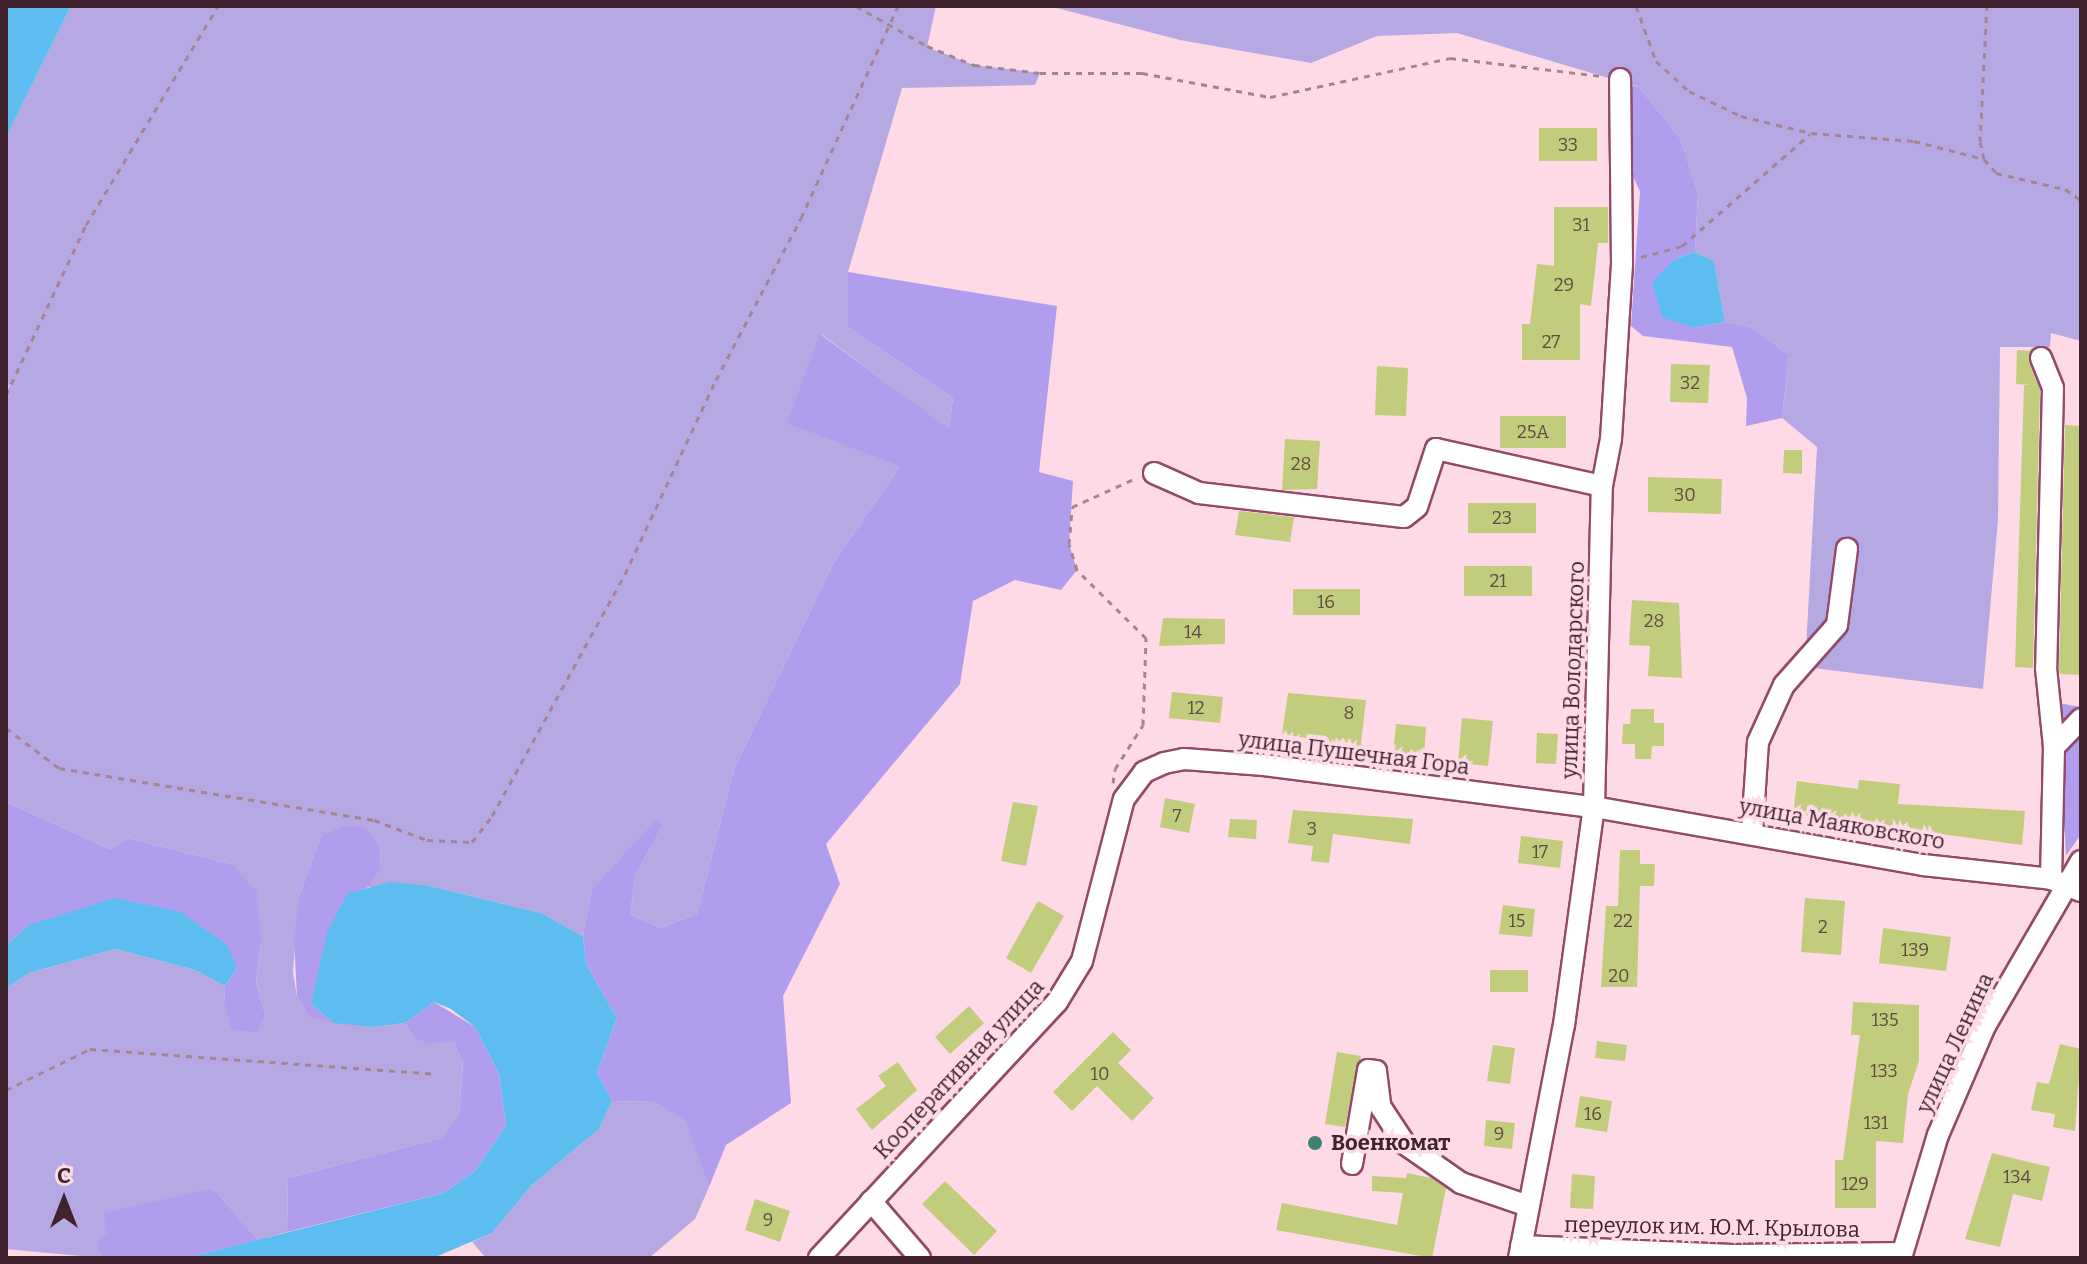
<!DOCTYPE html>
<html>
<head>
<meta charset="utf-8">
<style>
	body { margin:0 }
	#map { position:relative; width:2087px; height:1264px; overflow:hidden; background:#fddae6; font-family:Bitter,serif }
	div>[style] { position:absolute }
	.green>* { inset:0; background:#b6a9e3 }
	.forest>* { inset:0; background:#b19dee }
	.water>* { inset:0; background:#5dbdf0 }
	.building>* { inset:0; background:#c2cc7d }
	.path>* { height:3px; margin-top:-1.5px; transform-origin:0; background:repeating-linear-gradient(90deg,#a58490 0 6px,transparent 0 12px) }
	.roads { filter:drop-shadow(2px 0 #934a69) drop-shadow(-2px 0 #934a69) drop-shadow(0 2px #934a69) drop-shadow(0 -2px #934a69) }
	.minor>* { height:20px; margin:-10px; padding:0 10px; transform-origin:10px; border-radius:10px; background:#fff }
	.dots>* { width:22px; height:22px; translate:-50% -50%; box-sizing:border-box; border:4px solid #fddae6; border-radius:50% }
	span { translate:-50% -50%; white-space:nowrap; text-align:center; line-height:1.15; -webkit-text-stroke:7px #fddae6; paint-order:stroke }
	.number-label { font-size:18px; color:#614c42 }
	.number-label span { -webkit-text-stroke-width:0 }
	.street-label { font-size:22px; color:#41222f }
	.poi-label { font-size:22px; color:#41222f; font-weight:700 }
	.left { translate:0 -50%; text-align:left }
	.frame { position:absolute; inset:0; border:8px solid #41222f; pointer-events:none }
	.north { position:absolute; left:24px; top:1160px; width:80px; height:80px; -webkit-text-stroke:6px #fddae6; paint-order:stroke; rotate:0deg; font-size:22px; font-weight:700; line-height:32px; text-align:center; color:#41222f }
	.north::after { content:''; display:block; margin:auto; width:28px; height:36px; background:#41222f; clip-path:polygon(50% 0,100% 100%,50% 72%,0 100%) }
</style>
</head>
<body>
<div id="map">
	<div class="green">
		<div style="clip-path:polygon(71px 6px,936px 6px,927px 47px,974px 65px,1040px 73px,1035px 85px,902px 88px,848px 272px,848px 327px,953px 398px,949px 430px,821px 334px,900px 466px,833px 564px,734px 769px,697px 914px,660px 928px,630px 914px,636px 874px,663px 825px,591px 891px,583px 936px,541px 913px,430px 886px,369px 887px,381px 869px,380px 846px,321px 836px,299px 896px,293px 972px,297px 997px,309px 1017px,373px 1027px,405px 1023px,413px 1037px,453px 1041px,463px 1063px,459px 1114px,441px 1138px,288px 1178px,287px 1232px,258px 1240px,213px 1188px,106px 1232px,98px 1244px,102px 1258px,6px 1249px,6px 988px,29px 973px,115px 949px,195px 970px,225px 986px,224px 1006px,265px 1014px,256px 982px,261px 943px,232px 864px,128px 838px,110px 849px,6px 802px,6px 393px,13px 378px,6px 390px,6px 137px)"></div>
		<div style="clip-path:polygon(1049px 6px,2081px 6px,2081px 341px,2051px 333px,2050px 347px,2000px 347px,1998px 520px,1983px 689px,1805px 667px,1817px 447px,1782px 418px,1789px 355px,1751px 327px,1725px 322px,1714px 261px,1695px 252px,1698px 193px,1680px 138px,1639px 87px,1457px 33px,1377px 36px,1311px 63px,1180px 40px)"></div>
		<div style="clip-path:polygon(612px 1101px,654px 1102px,687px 1121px,709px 1187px,695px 1219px,649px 1258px,486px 1258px,472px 1242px,492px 1233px,531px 1186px,599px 1129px)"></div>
	</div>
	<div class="forest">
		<div style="clip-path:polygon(1627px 85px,1639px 87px,1680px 138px,1698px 193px,1695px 252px,1675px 259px,1694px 328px,1725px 322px,1751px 327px,1789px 355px,1782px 418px,1746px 426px,1747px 398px,1732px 347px,1643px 336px,1631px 326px,1640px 191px,1632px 175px)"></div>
		<div style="clip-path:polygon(848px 272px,1057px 306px,1039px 472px,1073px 481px,1069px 544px,1077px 570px,1061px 590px,1015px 580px,973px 601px,960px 684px,826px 844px,840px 884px,783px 996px,791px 1103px,726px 1145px,709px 1187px,686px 1121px,654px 1102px,612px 1101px,597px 1073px,617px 1018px,586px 964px,583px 936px,591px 891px,657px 819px,663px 825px,636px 874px,630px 914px,660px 928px,697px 914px,734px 769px,833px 564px,900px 466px,787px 423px,820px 334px,949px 429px,953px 398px,848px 327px)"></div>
		<div style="clip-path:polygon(2058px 703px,2081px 707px,2081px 834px,2066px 856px)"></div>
		<div style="clip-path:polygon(6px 802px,110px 849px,128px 838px,232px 864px,257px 892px,261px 943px,256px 982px,265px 1014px,257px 1032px,232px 1030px,224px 1006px,225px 986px,237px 968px,29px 925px,6px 945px)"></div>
		<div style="clip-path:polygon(344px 826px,365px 828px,380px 846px,381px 869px,369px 887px,348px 894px,311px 1004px,334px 1023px,309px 1017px,297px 997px,294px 939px,299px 896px,321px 836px)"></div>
		<div style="clip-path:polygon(434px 1002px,475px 1027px,499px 1074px,506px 1125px,476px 1170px,444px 1193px,287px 1232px,288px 1178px,441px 1138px,459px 1114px,463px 1063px,453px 1041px,429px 1044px,413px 1037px,405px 1023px)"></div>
		<div style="clip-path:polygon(213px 1188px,258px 1240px,186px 1258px,102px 1258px,97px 1244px,106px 1232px,104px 1213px)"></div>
	</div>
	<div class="water">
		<div style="clip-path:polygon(6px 6px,71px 6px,6px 137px)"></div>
		<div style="clip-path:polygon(1695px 252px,1714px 261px,1725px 322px,1694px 328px,1662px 317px,1652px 282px,1675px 259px)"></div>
		<div style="clip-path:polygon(391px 882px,430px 886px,541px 913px,583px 936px,586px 964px,617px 1018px,597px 1073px,612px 1101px,599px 1129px,531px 1186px,492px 1233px,433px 1258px,186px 1258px,444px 1193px,476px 1170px,506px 1125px,499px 1074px,475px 1027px,451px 1009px,434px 1002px,405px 1023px,373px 1027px,334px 1023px,311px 1004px,327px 932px,348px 893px)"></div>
		<div style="clip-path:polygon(115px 898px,181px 912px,227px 945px,237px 968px,225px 986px,195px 970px,115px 949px,29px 973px,6px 988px,6px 945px,29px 925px)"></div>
	</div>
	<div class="building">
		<div style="clip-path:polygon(1539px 128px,1597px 128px,1597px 161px,1539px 161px)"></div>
		<div style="clip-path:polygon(1554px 207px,1608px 207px,1608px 243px,1598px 243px,1591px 306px,1580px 304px,1580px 360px,1522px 360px,1522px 324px,1530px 324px,1537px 264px,1554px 266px)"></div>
		<div style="clip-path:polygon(2017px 350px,2030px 351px,2029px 363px,2040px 390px,2033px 668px,2015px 667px,2024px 385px,2032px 385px,2016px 384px)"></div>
		<div style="clip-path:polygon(1671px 364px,1710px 365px,1708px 403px,1670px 402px)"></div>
		<div style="clip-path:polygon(1377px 366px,1408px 368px,1406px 416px,1375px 415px)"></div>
		<div style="clip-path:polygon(1500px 416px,1566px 416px,1566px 448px,1500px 448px)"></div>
		<div style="clip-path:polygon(2065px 425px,2081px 426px,2081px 675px,2060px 674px,2059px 668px)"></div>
		<div style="clip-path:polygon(1285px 439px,1320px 441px,1317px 489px,1282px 490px)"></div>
		<div style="clip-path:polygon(1784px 450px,1802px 450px,1802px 474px,1783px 473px)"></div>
		<div style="clip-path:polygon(1648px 477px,1722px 479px,1721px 514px,1648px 512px)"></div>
		<div style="clip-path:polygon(1468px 503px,1536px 503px,1536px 533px,1468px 533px)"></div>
		<div style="clip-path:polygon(1239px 511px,1294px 517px,1290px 542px,1235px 535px)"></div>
		<div style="clip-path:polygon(1464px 566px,1532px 566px,1532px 596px,1464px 596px)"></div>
		<div style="clip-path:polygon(1293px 589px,1360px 589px,1360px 615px,1293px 615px)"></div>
		<div style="clip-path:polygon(1632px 600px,1679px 603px,1682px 678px,1648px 676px,1650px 646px,1629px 645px)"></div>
		<div style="clip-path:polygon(1163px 618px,1225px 619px,1225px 644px,1159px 646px)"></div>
		<div style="clip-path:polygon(1172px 692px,1223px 697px,1220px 723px,1169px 718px)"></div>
		<div style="clip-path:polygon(1288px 693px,1366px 700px,1360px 752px,1316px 747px,1317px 740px,1282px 734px)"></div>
		<div style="clip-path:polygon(1631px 709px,1654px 709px,1654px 723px,1664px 723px,1664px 746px,1652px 746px,1651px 759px,1635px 759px,1635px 744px,1622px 744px,1623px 724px,1630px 724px)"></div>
		<div style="clip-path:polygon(1462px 718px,1493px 721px,1488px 766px,1458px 763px)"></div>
		<div style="clip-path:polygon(1396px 724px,1426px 727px,1424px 757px,1393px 755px)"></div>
		<div style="clip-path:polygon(1537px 733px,1558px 734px,1556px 764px,1536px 763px)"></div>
		<div style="clip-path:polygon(1859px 780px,1900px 784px,1898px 804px,2025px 811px,2022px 845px,1793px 814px,1797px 781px,1858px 789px)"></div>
		<div style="clip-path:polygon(1165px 798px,1195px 804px,1189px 833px,1160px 827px)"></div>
		<div style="clip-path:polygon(1013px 802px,1038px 806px,1026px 866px,1001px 861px)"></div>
		<div style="clip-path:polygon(1293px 810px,1413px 819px,1410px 844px,1333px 834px,1329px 863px,1311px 861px,1313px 846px,1288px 843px)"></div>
		<div style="clip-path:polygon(1230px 819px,1257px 820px,1256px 839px,1228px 837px)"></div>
		<div style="clip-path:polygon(1521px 836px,1563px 841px,1560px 868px,1518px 863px)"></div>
		<div style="clip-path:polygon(1620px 850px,1640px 850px,1640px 864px,1655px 864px,1654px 886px,1640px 886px,1637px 987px,1601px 987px,1606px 906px,1618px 906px)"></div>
		<div style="clip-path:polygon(1805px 898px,1845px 901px,1841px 955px,1801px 952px)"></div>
		<div style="clip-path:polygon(1038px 901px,1064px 916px,1031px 973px,1006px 958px)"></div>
		<div style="clip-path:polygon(1503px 905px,1535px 909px,1532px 937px,1499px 934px)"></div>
		<div style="clip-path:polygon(1883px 928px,1951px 937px,1946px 971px,1879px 963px)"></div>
		<div style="clip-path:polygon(1490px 970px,1528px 970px,1528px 992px,1490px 992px)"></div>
		<div style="clip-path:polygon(1853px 1002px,1919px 1005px,1919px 1061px,1908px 1094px,1903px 1143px,1876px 1141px,1876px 1208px,1835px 1208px,1835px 1160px,1843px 1160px,1860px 1035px,1851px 1035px)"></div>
		<div style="clip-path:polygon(969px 1006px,984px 1023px,950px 1054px,935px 1037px)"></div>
		<div style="clip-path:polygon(1113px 1032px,1131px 1050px,1118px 1063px,1154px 1098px,1132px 1121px,1097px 1086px,1072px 1111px,1053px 1092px)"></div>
		<div style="clip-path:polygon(1597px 1041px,1627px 1045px,1625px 1061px,1595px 1058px)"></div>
		<div style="clip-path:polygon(2060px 1044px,2081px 1049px,2075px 1131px,2053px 1127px,2055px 1114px,2031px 1110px,2037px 1082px,2049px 1084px)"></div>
		<div style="clip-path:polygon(1493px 1045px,1515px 1048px,1510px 1084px,1487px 1081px)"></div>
		<div style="clip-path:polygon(1337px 1052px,1361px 1056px,1345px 1127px,1325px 1124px)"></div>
		<div style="clip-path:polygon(898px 1062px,917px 1090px,872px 1130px,856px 1109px,886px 1086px,878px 1076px)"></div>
		<div style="clip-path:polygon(1580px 1096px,1612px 1101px,1607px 1132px,1575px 1127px)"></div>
		<div style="clip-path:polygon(1486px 1120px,1515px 1123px,1512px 1149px,1484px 1146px)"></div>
		<div style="clip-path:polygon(1992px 1153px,2050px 1167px,2042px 1201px,2013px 1194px,2000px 1247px,1965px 1239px)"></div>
		<div style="clip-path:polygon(1407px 1173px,1431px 1178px,1446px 1188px,1432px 1258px,1276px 1230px,1282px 1203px,1397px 1225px,1403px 1193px,1372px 1191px,1372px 1176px,1406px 1178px)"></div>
		<div style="clip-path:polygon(1572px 1174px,1595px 1176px,1593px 1209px,1570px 1208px)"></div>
		<div style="clip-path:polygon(945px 1181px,997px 1231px,974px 1255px,922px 1204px)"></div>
		<div style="clip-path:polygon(755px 1199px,790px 1211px,780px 1242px,745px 1230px)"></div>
	</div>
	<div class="path">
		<div style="left:856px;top:6px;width:81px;rotate:29.4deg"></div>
		<div style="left:927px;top:46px;width:51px;rotate:22deg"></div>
		<div style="left:974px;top:65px;width:66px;rotate:6.9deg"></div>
		<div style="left:1040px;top:73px;width:102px"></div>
		<div style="left:1142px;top:73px;width:130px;rotate:10.6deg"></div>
		<div style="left:1270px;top:97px;width:184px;rotate:-12.2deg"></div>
		<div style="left:1450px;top:58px;width:151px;rotate:6.8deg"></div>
		<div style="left:1636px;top:6px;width:59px;rotate:70deg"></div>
		<div style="left:1656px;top:61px;width:45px;rotate:42.3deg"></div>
		<div style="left:1689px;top:91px;width:58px;rotate:25.7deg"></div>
		<div style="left:1741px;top:116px;width:72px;rotate:13.7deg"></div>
		<div style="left:1811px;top:133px;width:103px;rotate:4.4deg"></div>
		<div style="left:1914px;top:141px;width:72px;rotate:14.4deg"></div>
		<div style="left:1984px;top:159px;width:17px;rotate:-103deg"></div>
		<div style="left:1980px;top:142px;width:136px;rotate:-87.1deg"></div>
		<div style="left:1984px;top:159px;width:18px;rotate:49deg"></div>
		<div style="left:1996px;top:173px;width:71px;rotate:13.1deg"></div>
		<div style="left:2065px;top:189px;width:19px;rotate:35deg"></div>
		<div style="left:1641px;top:257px;width:42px;rotate:-15deg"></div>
		<div style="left:1682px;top:246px;width:170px;rotate:-41.2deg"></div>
		<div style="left:6px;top:395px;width:188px;rotate:-64.8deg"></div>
		<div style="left:86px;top:225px;width:256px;rotate:-58.9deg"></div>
		<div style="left:6px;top:728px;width:66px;rotate:37deg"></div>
		<div style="left:59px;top:768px;width:319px;rotate:9.4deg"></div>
		<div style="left:374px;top:820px;width:57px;rotate:20.7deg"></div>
		<div style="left:427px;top:840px;width:45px;rotate:2.5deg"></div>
		<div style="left:472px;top:842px;width:33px;rotate:-52deg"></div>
		<div style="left:492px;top:816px;width:276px;rotate:-61.2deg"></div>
		<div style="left:625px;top:574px;width:214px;rotate:-64.9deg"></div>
		<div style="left:716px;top:380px;width:183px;rotate:-62.3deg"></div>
		<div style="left:801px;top:218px;width:233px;rotate:-65.4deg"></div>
		<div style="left:1113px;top:783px;width:14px;rotate:-82deg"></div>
		<div style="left:1115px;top:769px;width:52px;rotate:-57.5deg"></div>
		<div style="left:1143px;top:725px;width:87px;rotate:-88deg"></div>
		<div style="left:1146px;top:638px;width:97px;rotate:-135.4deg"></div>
		<div style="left:1077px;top:570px;width:27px;rotate:-107deg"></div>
		<div style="left:1069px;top:544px;width:37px;rotate:-85deg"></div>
		<div style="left:1072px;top:507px;width:70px;rotate:-24.4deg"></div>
		<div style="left:6px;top:1090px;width:93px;rotate:-26deg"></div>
		<div style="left:90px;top:1049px;width:346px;rotate:4.1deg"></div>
	</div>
	<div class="roads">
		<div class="minor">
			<div style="left:2041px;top:358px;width:32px;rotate:68deg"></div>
			<div style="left:2053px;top:388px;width:280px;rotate:91.4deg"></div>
			<div style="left:2046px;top:668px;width:79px;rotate:84.2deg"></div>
			<div style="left:2054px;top:747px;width:132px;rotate:91.3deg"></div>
			<div style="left:1154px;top:473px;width:49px;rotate:24deg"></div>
			<div style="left:1199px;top:493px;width:206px;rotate:6.7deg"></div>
			<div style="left:1404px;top:517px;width:16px;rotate:-38deg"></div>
			<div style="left:1417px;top:507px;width:61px;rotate:-71.9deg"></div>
			<div style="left:1436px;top:449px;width:170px;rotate:12.6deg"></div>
			<div style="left:2054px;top:747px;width:39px;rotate:-46deg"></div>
			<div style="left:1752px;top:832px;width:90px;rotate:-86.2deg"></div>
			<div style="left:1758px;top:742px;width:63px;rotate:-65.5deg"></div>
			<div style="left:1784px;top:685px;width:80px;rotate:-48.5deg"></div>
			<div style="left:1837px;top:625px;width:77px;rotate:-82.5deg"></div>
			<div style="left:1352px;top:1164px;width:95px;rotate:-80.3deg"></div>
			<div style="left:1368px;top:1070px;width:8px;rotate:7deg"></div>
			<div style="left:1376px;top:1071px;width:35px;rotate:83deg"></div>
			<div style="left:1380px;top:1106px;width:45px;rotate:56.7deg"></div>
			<div style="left:1405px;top:1144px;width:68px;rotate:34.9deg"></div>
			<div style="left:1461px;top:1183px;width:71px;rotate:18.9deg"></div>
			<div style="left:871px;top:1201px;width:75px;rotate:49.3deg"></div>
			<div style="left:1521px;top:1246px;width:212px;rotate:2.4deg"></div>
			<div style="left:1733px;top:1255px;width:169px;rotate:-0.7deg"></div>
			<div style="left:819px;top:1258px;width:350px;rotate:-47.1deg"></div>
			<div style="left:1057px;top:1002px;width:48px;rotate:-58.6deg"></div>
			<div style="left:1082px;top:961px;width:167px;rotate:-75.5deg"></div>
			<div style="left:1124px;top:799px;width:34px;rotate:-53deg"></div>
			<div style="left:1144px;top:772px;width:22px;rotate:-24deg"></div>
			<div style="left:1164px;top:763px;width:20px;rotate:-11deg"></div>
			<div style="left:1184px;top:759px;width:80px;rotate:4.3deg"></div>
			<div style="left:1264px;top:765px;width:333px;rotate:7.3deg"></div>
			<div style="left:1594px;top:807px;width:334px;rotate:10deg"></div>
			<div style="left:1923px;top:865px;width:129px;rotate:6.2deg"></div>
			<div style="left:2051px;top:879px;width:32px;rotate:22deg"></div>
			<div style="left:1519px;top:1258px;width:237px;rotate:-79.1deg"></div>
			<div style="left:1564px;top:1025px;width:220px;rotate:-82.2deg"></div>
			<div style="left:1594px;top:807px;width:321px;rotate:-88.6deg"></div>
			<div style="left:1602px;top:486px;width:48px;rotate:-79.2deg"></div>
			<div style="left:1611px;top:439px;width:176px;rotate:-86.4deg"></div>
			<div style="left:1622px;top:263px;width:184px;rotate:-90.6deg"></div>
			<div style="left:1901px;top:1258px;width:128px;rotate:-73.3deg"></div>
			<div style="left:1938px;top:1135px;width:119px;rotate:-66.7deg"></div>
			<div style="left:1985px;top:1026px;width:191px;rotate:-59.8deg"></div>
		</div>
	</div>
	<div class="dots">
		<div style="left:1315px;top:1143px;background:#408171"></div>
	</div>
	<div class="number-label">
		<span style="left:1568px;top:145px">33</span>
		<span style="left:1581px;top:225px">31</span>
		<span style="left:1564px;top:285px">29</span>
		<span style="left:1551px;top:342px">27</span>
		<span style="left:1690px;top:383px">32</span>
		<span style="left:1533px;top:432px">25А</span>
		<span style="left:1301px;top:464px">28</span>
		<span style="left:1685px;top:495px">30</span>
		<span style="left:1502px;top:518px">23</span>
		<span style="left:1498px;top:581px">21</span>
		<span style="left:1326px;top:602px">16</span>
		<span style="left:1654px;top:621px">28</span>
		<span style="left:1193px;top:632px">14</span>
		<span style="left:1196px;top:708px">12</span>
		<span style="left:1349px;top:713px">8</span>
		<span style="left:1177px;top:816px">7</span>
		<span style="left:1312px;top:829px">3</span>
		<span style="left:1540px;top:852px">17</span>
		<span style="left:1517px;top:921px">15</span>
		<span style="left:1623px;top:921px">22</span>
		<span style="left:1823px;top:927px">2</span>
		<span style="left:1915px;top:950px">139</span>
		<span style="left:1619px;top:976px">20</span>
		<span style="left:1885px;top:1020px">135</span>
		<span style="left:1884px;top:1071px">133</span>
		<span style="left:1100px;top:1074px">10</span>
		<span style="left:1593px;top:1114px">16</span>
		<span style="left:1876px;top:1123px">131</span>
		<span style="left:1499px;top:1134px">9</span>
		<span style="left:2017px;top:1177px">134</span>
		<span style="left:1855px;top:1184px">129</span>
		<span style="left:768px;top:1220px">9</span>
	</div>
	<div class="street-label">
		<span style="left:1573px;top:670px;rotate:-88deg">улица Володарского</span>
		<span style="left:1354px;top:753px;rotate:7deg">улица Пушечная Гора</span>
		<span style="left:1842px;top:824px;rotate:10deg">улица Маяковского</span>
		<span style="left:1955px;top:1043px;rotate:-65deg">улица Ленина</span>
		<span style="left:959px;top:1069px;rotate:-47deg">Кооперативная улица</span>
		<span style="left:1712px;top:1227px;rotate:1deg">переулок им. Ю.М. Крылова</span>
	</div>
	<div class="poi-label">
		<span class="left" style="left:1331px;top:1143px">Военкомат</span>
	</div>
	<div class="frame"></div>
	<div class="north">С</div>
</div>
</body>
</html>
